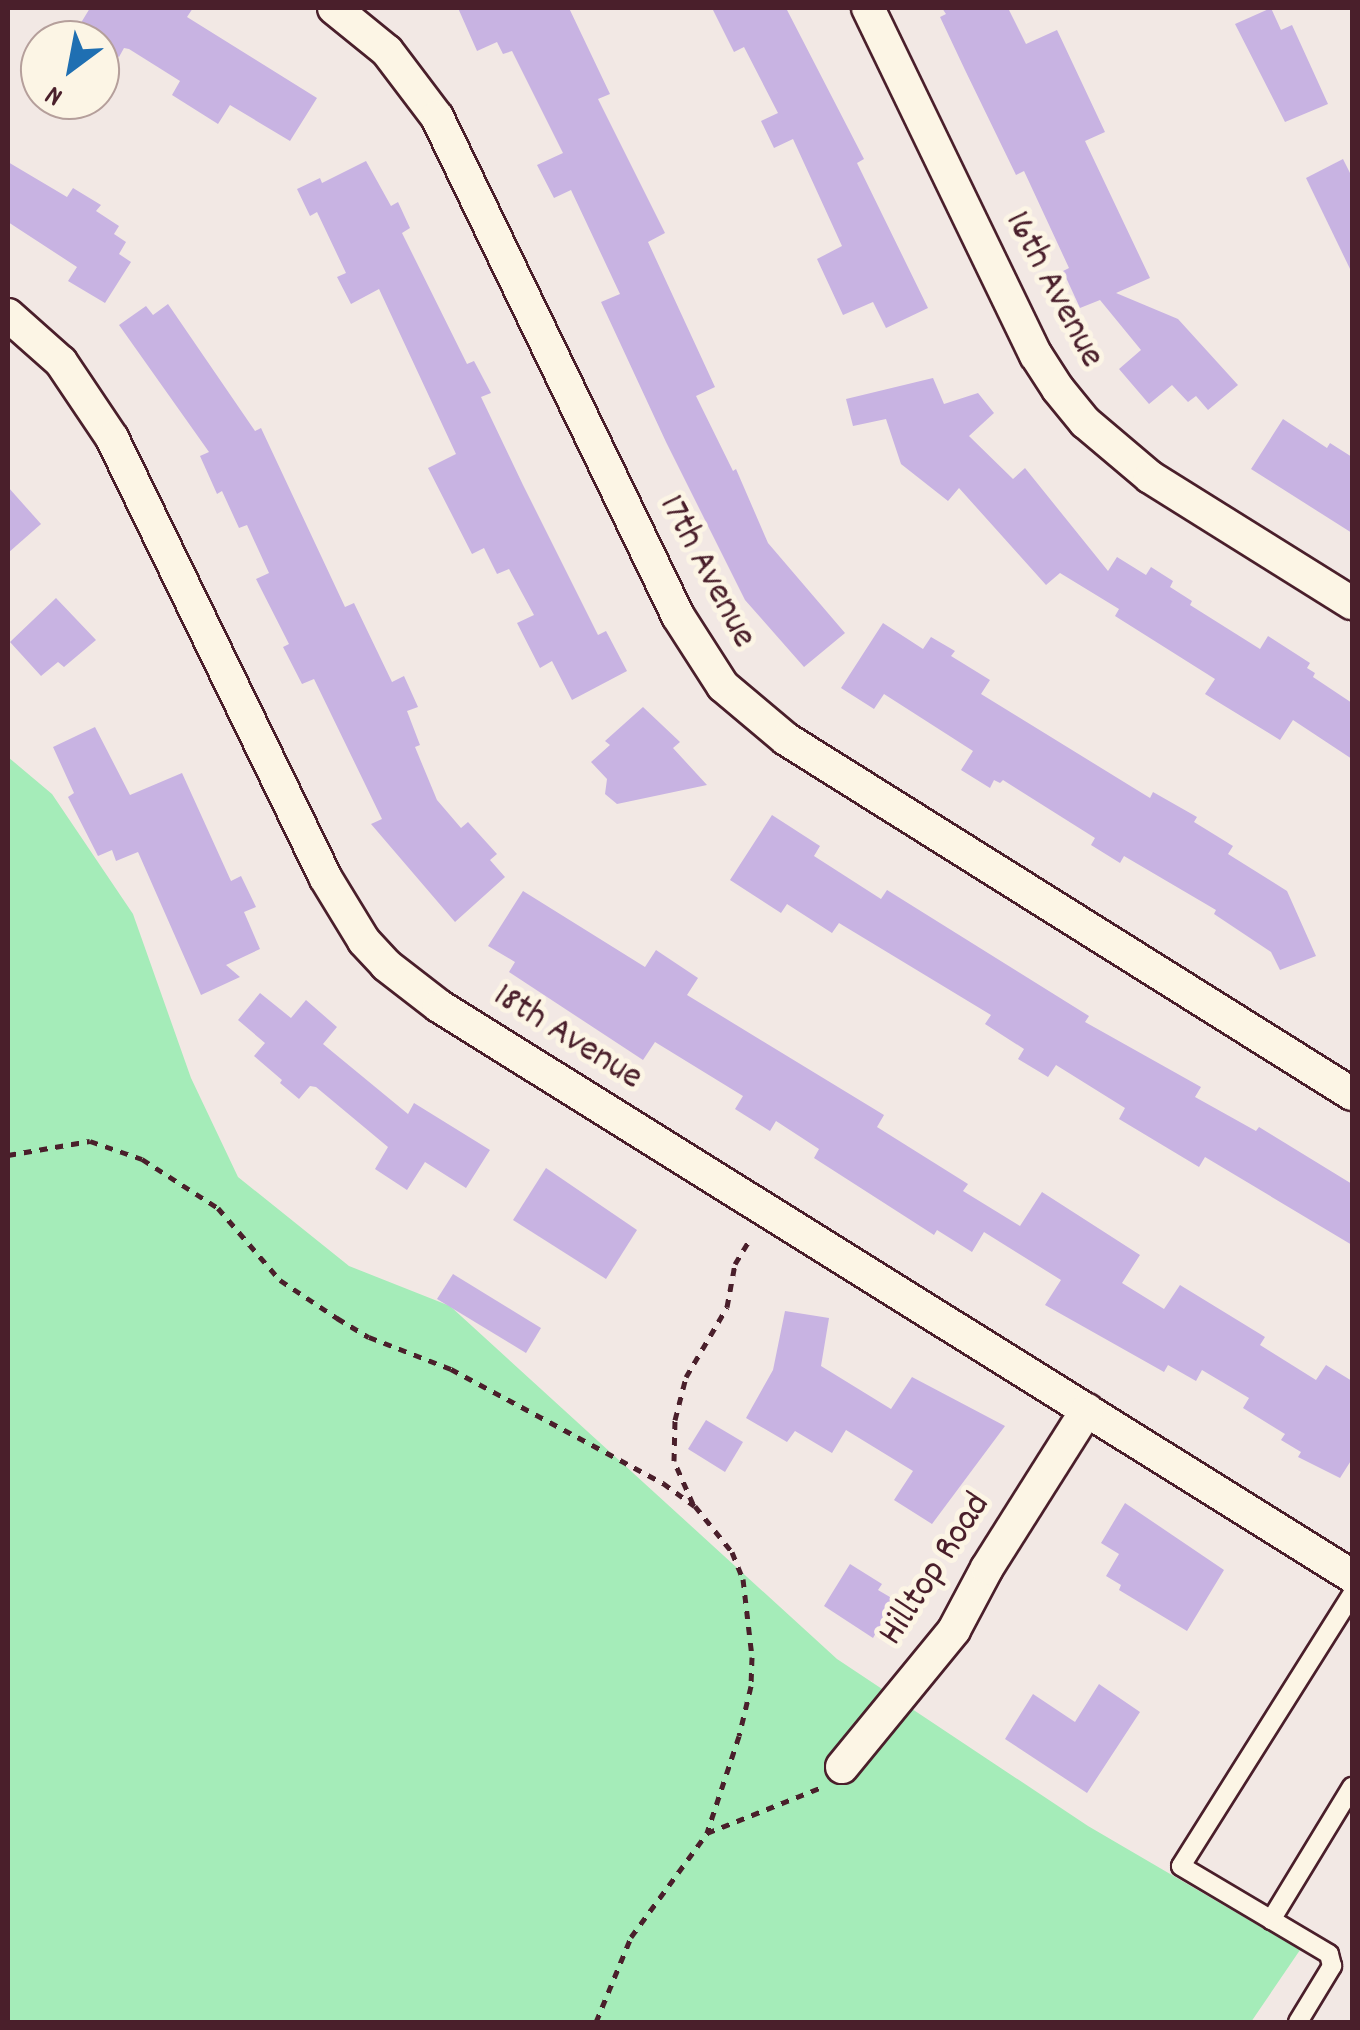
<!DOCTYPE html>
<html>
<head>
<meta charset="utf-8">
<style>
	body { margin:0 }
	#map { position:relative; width:1360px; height:2030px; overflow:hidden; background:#f2e8e4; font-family:Dekko,sans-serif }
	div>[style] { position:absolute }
	.green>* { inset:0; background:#a5ecb9 }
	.building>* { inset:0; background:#c8b3e2 }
	.path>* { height:5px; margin-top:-2.5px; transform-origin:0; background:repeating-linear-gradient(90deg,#4a1f2b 0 8px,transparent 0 16px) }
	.roads { filter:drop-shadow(2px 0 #4a1f2b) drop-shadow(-2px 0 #4a1f2b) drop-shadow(0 2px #4a1f2b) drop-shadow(0 -2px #4a1f2b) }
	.lane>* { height:18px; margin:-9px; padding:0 9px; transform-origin:9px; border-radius:9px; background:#fcf5e5 }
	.street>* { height:32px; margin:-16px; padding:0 16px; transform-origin:16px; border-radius:16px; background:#fcf5e5 }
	span { translate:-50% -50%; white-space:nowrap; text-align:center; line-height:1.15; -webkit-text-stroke:10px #fcf5e5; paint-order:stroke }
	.street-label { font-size:38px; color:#4a1f2b }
	.frame { position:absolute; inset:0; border:10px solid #4a1f2b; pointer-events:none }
	.north { position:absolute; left:20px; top:20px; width:100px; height:100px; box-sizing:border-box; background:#fcf5e5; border:2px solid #b59f9b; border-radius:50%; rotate:212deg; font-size:28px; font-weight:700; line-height:40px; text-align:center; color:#4a1f2b }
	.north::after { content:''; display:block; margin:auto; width:35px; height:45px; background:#1f6fb2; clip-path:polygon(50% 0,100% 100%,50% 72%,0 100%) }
</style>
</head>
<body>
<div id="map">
	<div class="green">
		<div style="clip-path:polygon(8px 757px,52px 794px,133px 914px,191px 1078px,238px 1177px,349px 1266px,450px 1306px,837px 1659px,1088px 1826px,1300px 1950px,1251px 2022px,8px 2022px)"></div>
	</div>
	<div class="building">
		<div style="clip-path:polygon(90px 8px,193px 8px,187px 17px,317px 98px,290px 141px,230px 105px,218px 124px,172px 95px,180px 81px,129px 49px,124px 48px,119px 57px,100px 45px,100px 40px,76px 31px)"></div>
		<div style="clip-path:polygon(458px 8px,569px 8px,610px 94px,598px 99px,665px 233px,648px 242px,715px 387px,696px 396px,733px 471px,736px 469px,768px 543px,845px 633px,804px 667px,745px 600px,666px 442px,601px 302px,620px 294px,571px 190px,554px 198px,537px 165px,563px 153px,512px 51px,503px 54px,497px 42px,477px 51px)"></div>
		<div style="clip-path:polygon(712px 8px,786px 8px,864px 159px,857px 163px,928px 308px,886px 328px,873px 302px,843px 315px,817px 259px,842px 246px,793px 139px,774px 148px,761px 121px,778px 113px,744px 47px,734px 52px)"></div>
		<div style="clip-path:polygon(942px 8px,1008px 8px,1026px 44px,1057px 30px,1105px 132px,1085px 141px,1150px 278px,1116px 293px,1178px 319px,1238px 385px,1208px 410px,1196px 396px,1188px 402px,1172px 385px,1149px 404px,1119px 369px,1141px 350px,1100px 300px,1080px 308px,1063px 271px,1069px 268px,1024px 171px,1016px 175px,965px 70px,940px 17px,946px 14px)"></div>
		<div style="clip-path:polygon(1271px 8px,1281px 30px,1292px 25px,1328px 104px,1285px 122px,1235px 24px)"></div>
		<div style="clip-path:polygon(1343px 159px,1352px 177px,1352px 273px,1306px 178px)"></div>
		<div style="clip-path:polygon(366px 161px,391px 206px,398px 202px,410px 228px,402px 233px,467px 364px,474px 361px,491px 393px,481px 397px,523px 485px,598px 635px,606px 631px,627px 671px,572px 700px,552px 661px,540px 668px,517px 623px,534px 615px,509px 569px,497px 574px,484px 548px,472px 554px,428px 468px,456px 454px,379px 289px,351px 304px,337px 277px,346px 273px,317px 212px,310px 216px,297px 189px,320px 178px,322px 183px)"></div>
		<div style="clip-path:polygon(8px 162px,67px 197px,73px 188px,101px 205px,96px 211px,119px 226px,114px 234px,126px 242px,119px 254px,131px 262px,105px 303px,68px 281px,77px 267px,8px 222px)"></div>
		<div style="clip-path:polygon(168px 304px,255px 431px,261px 428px,345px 607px,354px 603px,392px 682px,404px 676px,418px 707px,407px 711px,420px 745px,415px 747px,437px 800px,461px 828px,468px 822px,497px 854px,490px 860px,505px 877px,455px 922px,371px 824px,382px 819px,314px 679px,302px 684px,283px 647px,289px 644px,256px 579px,269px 573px,247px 525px,239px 528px,222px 491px,217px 494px,200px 456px,209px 452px,119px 325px,146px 306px,153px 315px)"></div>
		<div style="clip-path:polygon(933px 378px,944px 404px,978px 393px,994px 413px,969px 436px,1013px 479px,1025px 468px,1108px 571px,1117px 557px,1146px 575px,1151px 567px,1173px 581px,1170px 587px,1192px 601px,1190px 605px,1260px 649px,1268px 636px,1310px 663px,1307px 668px,1315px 673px,1313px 677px,1352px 703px,1352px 759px,1293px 720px,1280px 740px,1205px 694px,1215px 679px,1115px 616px,1119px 609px,1060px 573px,1046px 585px,959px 488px,948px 501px,901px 464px,886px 419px,853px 426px,846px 399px)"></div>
		<div style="clip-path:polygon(1283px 419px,1327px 448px,1330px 443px,1352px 457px,1352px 533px,1251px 469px)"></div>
		<div style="clip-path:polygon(8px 487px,41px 524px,8px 553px)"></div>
		<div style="clip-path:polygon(56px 598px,96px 640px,64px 667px,58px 662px,41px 676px,10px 642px)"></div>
		<div style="clip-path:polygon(883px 623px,923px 649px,931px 637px,955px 651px,951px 656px,990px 680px,981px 694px,1150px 798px,1153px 792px,1197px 817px,1194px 822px,1233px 846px,1228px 854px,1287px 891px,1316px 956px,1280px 970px,1271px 952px,1214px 914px,1216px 910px,1124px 856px,1120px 863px,1091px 845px,1095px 838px,1003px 780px,1000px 783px,994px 780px,990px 788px,961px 770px,973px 751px,884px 694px,874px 709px,841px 688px)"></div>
		<div style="clip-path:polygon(643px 707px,680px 742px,673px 748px,707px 785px,617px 804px,605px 794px,607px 779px,591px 762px,610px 745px,605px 741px)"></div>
		<div style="clip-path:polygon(95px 727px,130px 795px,182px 773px,231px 881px,241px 876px,256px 907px,244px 912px,260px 949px,226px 965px,240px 977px,201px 995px,138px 852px,116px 861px,112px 850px,98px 856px,68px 797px,74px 793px,53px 747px)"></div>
		<div style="clip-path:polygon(772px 815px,820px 846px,814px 856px,881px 899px,887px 890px,1089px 1016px,1085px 1022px,1201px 1087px,1195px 1097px,1256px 1131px,1259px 1127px,1352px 1184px,1352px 1245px,1205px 1157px,1199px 1167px,1119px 1119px,1125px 1108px,1056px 1065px,1048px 1077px,1018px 1059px,1024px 1049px,985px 1024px,991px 1015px,839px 923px,832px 933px,787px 904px,781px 913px,730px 880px)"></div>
		<div style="clip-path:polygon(523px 891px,645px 967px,656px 950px,698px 978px,687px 995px,884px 1115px,877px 1127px,968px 1184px,963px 1191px,1020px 1226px,1042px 1192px,1140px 1255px,1122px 1283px,1164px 1309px,1180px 1285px,1265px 1337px,1260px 1345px,1316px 1380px,1326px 1365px,1352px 1381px,1352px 1459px,1340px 1478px,1298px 1457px,1301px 1452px,1281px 1440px,1285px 1434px,1243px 1408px,1249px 1398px,1202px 1370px,1196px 1381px,1168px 1365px,1164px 1372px,1045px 1305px,1061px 1280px,984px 1232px,972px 1252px,937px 1230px,934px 1235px,814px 1158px,819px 1149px,776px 1121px,770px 1131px,735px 1109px,743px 1096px,655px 1042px,643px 1060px,509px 972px,515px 962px,488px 946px)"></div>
		<div style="clip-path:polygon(260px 993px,291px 1018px,306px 1000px,337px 1027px,323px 1044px,408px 1114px,414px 1103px,490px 1150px,466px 1188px,425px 1162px,407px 1190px,375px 1169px,388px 1147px,316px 1087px,310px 1086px,299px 1099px,280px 1083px,282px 1080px,254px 1056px,265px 1043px,238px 1020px)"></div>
		<div style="clip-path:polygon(546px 1168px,637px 1230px,606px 1279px,513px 1220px)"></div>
		<div style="clip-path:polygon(453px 1274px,541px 1328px,526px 1353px,437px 1299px)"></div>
		<div style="clip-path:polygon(785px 1311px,829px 1318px,821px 1366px,891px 1409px,912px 1377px,1005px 1426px,932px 1524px,894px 1500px,913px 1471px,846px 1430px,832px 1453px,795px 1431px,787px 1442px,746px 1418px,773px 1370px)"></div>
		<div style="clip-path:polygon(706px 1420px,743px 1442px,725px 1472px,688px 1449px)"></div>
		<div style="clip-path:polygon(1125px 1503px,1224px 1570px,1187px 1631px,1119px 1590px,1121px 1585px,1106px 1576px,1119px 1554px,1101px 1543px)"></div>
		<div style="clip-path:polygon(850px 1564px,882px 1584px,878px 1590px,895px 1600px,873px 1638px,824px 1606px)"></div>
		<div style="clip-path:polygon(1099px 1684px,1140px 1712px,1087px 1793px,1005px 1739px,1033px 1694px,1075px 1722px)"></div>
	</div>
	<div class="path">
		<div style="left:8px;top:1155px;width:83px;rotate:-9.7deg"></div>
		<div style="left:90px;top:1141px;width:55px;rotate:19.1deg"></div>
		<div style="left:142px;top:1159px;width:90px;rotate:32.8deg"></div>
		<div style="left:218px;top:1208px;width:95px;rotate:49.3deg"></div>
		<div style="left:280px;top:1280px;width:69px;rotate:33.7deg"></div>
		<div style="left:337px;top:1318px;width:37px;rotate:31deg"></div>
		<div style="left:369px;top:1337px;width:88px;rotate:21.3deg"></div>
		<div style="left:451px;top:1369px;width:241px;rotate:28.3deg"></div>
		<div style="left:663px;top:1483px;width:39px;rotate:36deg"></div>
		<div style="left:695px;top:1506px;width:59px;rotate:51.2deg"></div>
		<div style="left:732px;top:1552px;width:29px;rotate:68deg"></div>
		<div style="left:743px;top:1579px;width:79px;rotate:83.4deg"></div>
		<div style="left:752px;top:1657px;width:29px;rotate:92deg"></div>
		<div style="left:751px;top:1686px;width:51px;rotate:103.5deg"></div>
		<div style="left:739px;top:1736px;width:102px;rotate:108.3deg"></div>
		<div style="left:693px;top:1504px;width:47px;rotate:-113.8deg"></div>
		<div style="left:674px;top:1461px;width:41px;rotate:-88.6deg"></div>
		<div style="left:675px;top:1420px;width:44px;rotate:-75.7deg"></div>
		<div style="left:686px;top:1377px;width:81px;rotate:-59.6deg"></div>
		<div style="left:727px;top:1307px;width:44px;rotate:-79.5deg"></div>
		<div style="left:735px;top:1264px;width:31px;rotate:-59deg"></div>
		<div style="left:596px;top:2022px;width:92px;rotate:-67.6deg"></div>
		<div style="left:631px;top:1937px;width:129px;rotate:-53.8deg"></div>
		<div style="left:707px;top:1833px;width:124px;rotate:-21.8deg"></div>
	</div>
	<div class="roads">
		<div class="lane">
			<div style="left:1271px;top:1920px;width:156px;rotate:-58.7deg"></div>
			<div style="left:1298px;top:2022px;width:66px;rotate:-58.7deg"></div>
			<div style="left:1332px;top:1966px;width:12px;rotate:-104deg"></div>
			<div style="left:1329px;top:1954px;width:172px;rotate:-149.3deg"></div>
			<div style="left:1181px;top:1866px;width:321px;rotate:-57.8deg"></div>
		</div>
		<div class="street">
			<div style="left:334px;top:8px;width:68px;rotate:39.1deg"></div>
			<div style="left:387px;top:51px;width:83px;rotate:52.9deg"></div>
			<div style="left:437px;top:117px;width:554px;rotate:64.22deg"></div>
			<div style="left:678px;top:616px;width:83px;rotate:57.3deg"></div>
			<div style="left:723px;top:686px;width:82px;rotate:40.1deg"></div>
			<div style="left:786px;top:739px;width:668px;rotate:32.1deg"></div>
			<div style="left:868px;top:8px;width:386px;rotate:64.2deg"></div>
			<div style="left:1036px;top:355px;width:40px;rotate:57.1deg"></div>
			<div style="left:1058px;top:389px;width:43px;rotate:50.7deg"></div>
			<div style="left:1085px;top:422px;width:85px;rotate:40.2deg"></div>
			<div style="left:1150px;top:477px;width:238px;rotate:32deg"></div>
			<div style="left:8px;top:315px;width:71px;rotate:41.6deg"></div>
			<div style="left:61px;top:362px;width:92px;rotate:56.1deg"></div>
			<div style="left:112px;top:438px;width:488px;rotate:64.1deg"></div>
			<div style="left:325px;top:877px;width:75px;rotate:58.6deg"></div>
			<div style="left:364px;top:941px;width:33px;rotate:47deg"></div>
			<div style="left:386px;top:965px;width:67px;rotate:37.7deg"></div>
			<div style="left:439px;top:1006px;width:1076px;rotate:31.98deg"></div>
			<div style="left:842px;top:1767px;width:177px;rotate:-50.7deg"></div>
			<div style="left:954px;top:1630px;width:70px;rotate:-62deg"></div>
			<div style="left:987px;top:1568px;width:187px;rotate:-57.7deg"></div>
		</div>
	</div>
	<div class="street-label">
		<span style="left:1053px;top:290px;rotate:62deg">16th Avenue</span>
		<span style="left:706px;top:572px;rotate:62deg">17th Avenue</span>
		<span style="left:567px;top:1038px;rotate:32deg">18th Avenue</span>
		<span style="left:936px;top:1570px;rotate:-57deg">Hilltop Road</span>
	</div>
	<div class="frame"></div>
	<div class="north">N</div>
</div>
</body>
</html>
